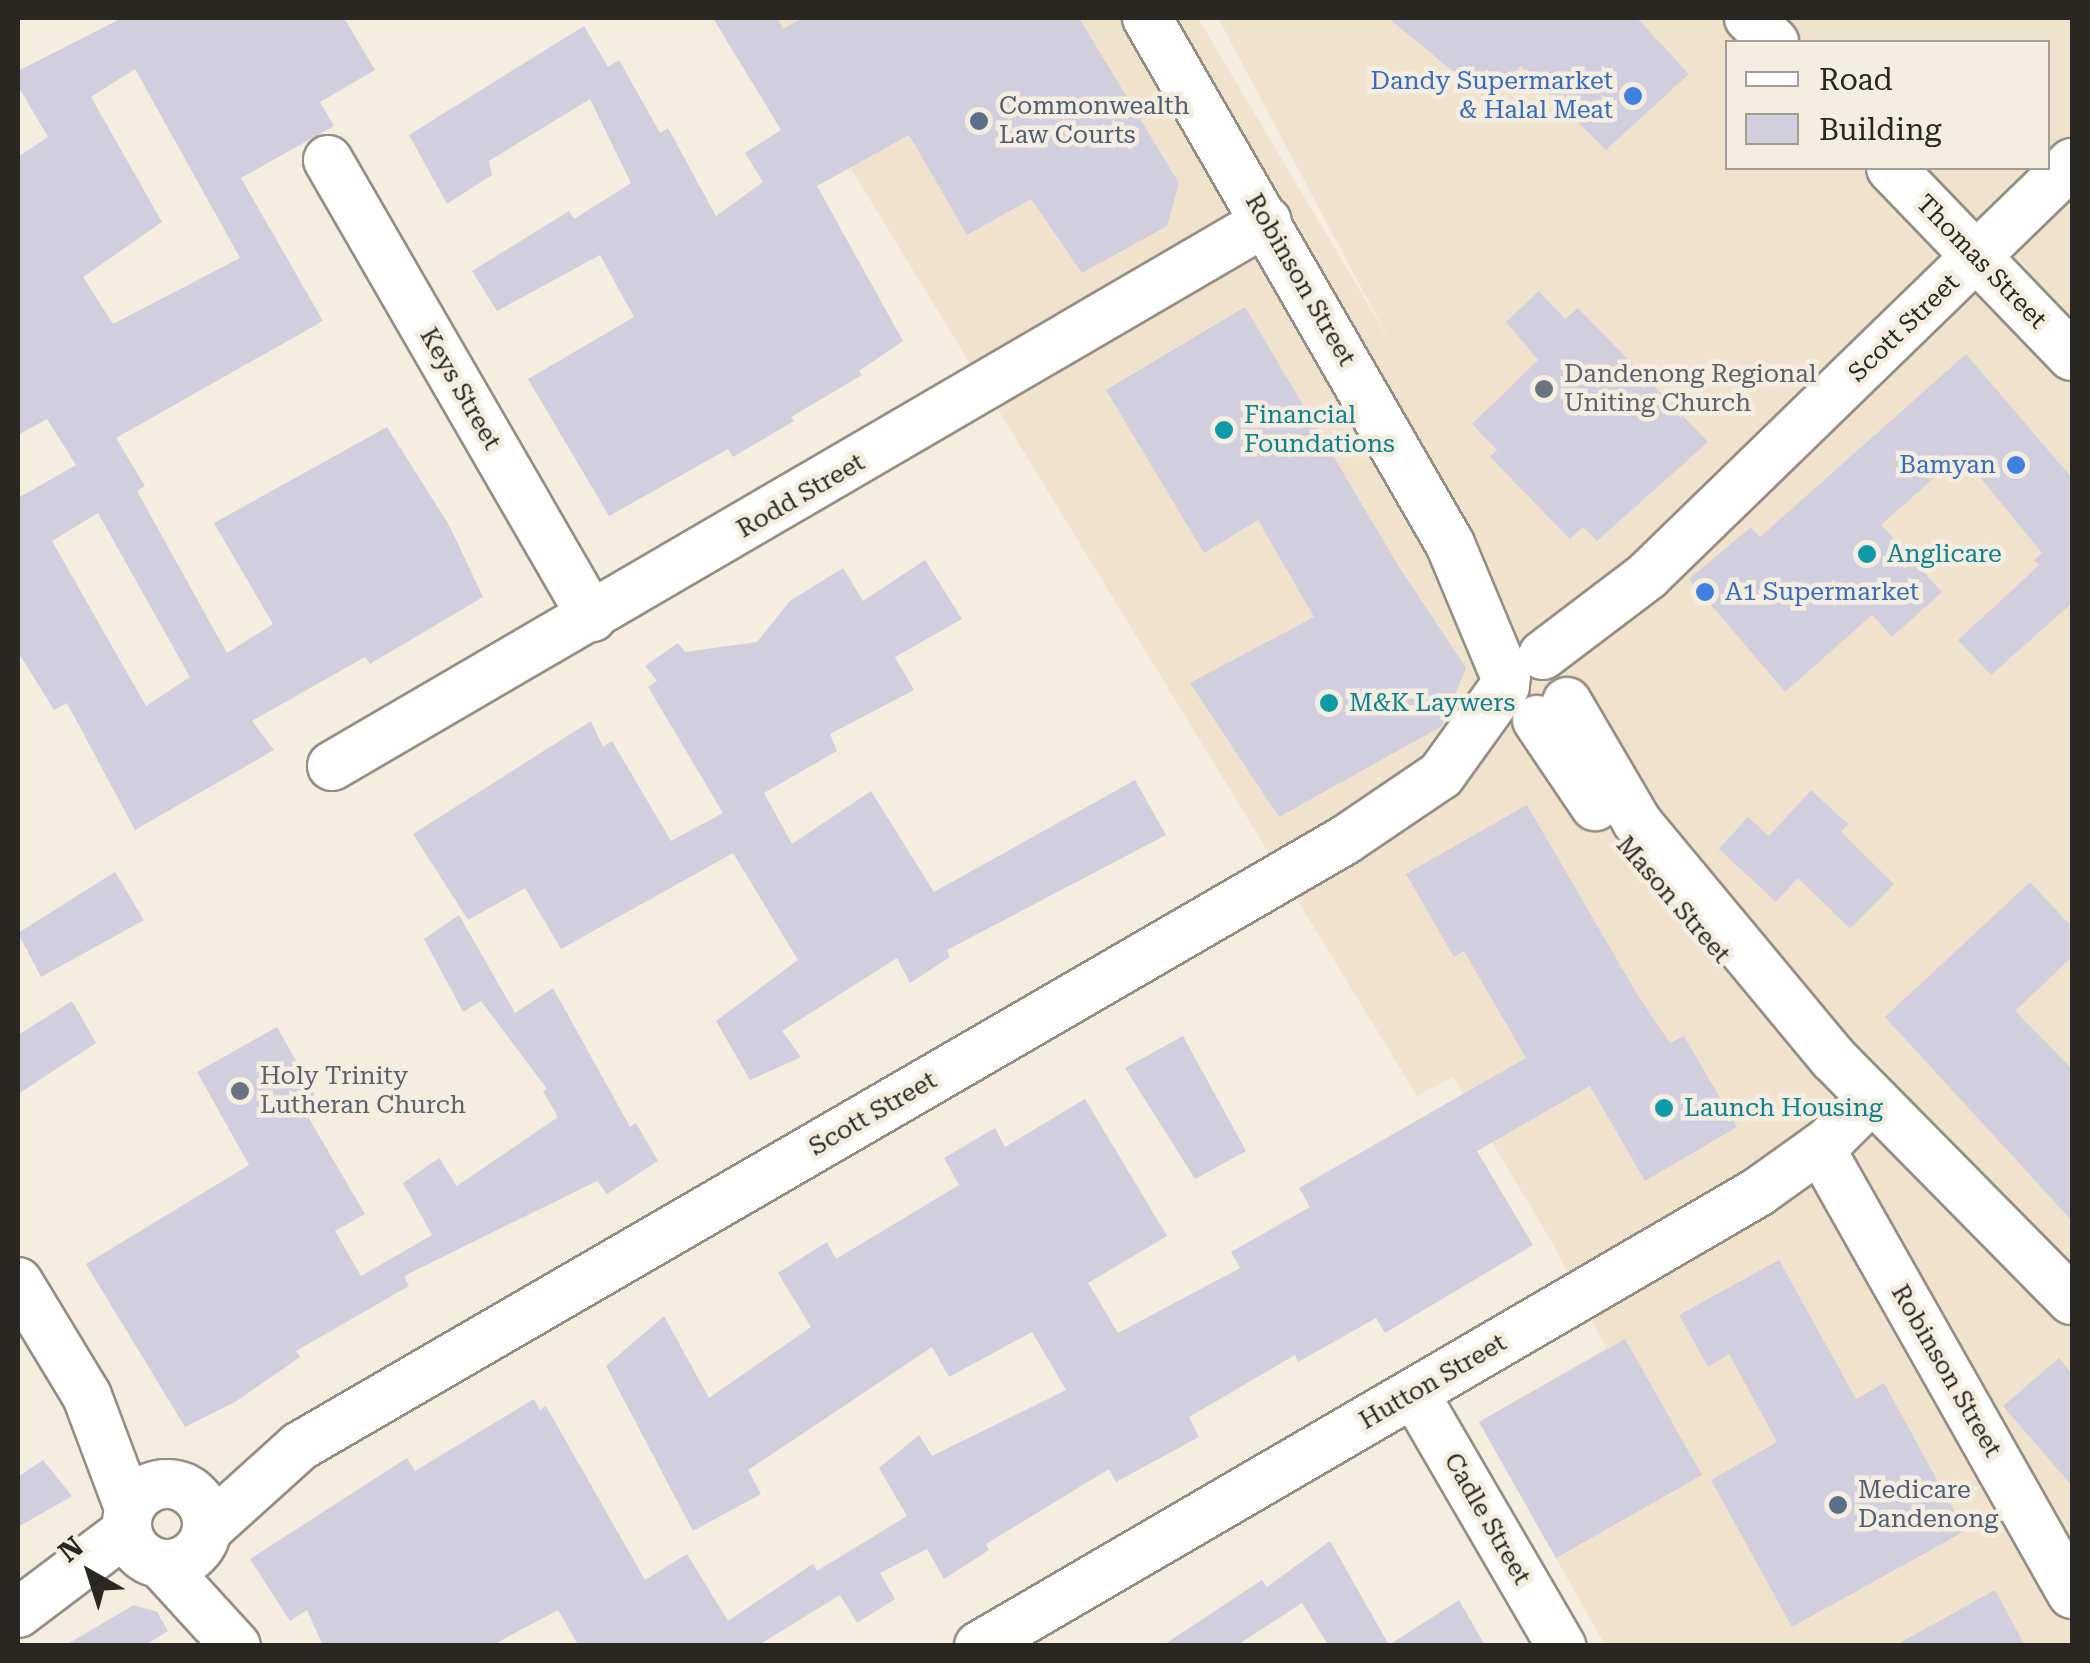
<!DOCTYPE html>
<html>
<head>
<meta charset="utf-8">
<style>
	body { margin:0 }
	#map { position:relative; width:2090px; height:1663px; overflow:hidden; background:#f4ede0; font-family:"Roboto Serif",serif }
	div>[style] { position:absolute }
	.commercial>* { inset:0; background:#efe3ce }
	.building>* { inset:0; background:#d1cfdd }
	.roads { filter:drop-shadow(2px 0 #958e83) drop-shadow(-2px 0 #958e83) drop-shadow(0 2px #958e83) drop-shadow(0 -2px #958e83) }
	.minor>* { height:48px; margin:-24px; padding:0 24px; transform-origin:24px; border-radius:24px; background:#fff }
	.minor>.ring { margin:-24px; padding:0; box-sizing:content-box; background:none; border:48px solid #fff; border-radius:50% }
	.dots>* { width:28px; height:28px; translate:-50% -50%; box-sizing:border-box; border:5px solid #f4ede0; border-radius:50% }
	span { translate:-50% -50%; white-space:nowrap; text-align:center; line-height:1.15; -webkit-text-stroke:9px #f4ede0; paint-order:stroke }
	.shop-label { font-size:25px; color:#366cbe }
	.right { translate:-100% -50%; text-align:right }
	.left { translate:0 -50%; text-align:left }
	.service-label { font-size:25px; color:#4e5e75 }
	.street-label { font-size:25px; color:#2a2722 }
	.worship-label { font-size:25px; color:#5b616d }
	.culture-label { font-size:25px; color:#0d838f }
	.frame { position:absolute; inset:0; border:20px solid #2a2722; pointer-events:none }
	.legend { position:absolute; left:1725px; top:40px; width:325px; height:130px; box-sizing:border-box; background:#f4ede0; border:2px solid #a39e94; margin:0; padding:12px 18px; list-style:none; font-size:30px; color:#2a2722 }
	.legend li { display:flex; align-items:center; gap:20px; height:50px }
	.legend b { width:50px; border:2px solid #a39e94 }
	.north { position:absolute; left:40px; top:1523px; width:100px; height:100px; -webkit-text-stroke:8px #f4ede0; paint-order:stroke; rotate:321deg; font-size:28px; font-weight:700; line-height:40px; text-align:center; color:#2a2722 }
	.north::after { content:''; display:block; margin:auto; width:35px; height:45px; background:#2a2722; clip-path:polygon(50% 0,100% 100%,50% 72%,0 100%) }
</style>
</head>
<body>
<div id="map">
	<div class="commercial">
		<div style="clip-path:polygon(evenodd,759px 18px,1198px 18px,1388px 338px,1218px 18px,2072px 18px,2072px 1645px,1605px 1645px,1479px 1422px,1606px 1348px,1553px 1244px,1453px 1077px,1417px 1096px,759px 18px,1728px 42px,2048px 42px,2048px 168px,1728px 168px,1728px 42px)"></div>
	</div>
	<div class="building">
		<div style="clip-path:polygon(evenodd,122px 18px,344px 18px,375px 70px,320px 102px,334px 126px,241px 178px,323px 321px,116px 438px,145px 486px,137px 491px,227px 653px,273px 624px,214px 523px,387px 427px,449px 525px,483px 597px,370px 664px,365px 657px,252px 721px,274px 750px,135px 830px,67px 703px,54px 710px,18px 652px,18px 498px,76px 465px,47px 419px,18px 435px,18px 157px,48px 137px,18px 86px,18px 71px,122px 18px,135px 69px,240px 258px,113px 324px,83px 277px,162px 222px,91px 97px,135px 69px,122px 18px,98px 513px,190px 677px,146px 706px,52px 541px,98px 513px)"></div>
		<div style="clip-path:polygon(713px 18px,777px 18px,783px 29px,803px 18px,1079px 18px,1179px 183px,1167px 226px,1082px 273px,1031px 199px,967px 235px,909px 135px,817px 186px,903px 341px,859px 371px,862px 375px,791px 417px,794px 421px,733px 457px,728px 449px,609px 516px,528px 379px,634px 317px,600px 255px,497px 311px,472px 271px,569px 211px,574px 219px,631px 183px,590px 99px,489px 161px,492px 175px,447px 204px,409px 135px,584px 26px,608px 67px,619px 60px,660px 133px,668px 128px,716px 216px,763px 182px,745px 153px,781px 130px)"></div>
		<div style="clip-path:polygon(1388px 18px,1637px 18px,1689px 74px,1606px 150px,1521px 66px,1488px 100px)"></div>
		<div style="clip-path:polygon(1539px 291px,1565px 319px,1578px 308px,1708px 442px,1597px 541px,1583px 527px,1570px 539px,1490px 457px,1497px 450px,1472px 424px,1538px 360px,1506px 322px)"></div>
		<div style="clip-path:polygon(1245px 307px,1399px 567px,1466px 668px,1442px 726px,1279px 817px,1190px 683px,1314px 617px,1258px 520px,1204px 553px,1106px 390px)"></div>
		<div style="clip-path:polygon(1966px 354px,2072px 478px,2072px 603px,1991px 675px,1958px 640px,2039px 565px,2034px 560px,2042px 553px,1961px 454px,1881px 525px,1942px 592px,1892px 637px,1872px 615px,1785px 692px,1689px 579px,1751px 527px,1760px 537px)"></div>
		<div style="clip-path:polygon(925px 560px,962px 619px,895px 657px,914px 690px,830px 734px,837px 751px,764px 793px,792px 844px,871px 791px,934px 892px,1135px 780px,1166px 835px,947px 950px,950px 957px,910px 983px,897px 958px,782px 1031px,801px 1057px,750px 1080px,716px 1021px,798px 960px,733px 853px,561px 949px,525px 888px,468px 920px,413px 834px,591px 721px,603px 747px,612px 741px,671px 841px,723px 813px,648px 687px,657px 681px,645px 666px,678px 643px,685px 652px,757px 642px,790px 601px,843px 568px,863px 601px)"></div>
		<div style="clip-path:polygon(1811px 790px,1848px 824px,1841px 832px,1894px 884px,1850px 929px,1798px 878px,1776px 902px,1719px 849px,1748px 817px,1769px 836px)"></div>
		<div style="clip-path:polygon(1527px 805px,1637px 994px,1670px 1043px,1684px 1036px,1737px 1127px,1645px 1181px,1590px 1086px,1477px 1151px,1533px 1245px,1385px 1333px,1376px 1318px,1298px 1362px,1295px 1355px,1189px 1417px,1199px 1437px,1116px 1482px,1109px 1469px,986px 1544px,989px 1550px,944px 1579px,927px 1549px,880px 1573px,895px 1599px,857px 1623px,840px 1595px,757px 1646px,579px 1646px,558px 1610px,491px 1646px,323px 1646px,307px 1610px,290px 1621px,250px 1559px,407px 1458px,415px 1471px,534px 1399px,540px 1410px,546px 1406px,645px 1580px,687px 1554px,728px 1621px,813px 1564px,817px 1571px,907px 1516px,879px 1468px,919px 1435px,932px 1456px,1066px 1390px,1032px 1332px,949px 1377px,932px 1347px,748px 1470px,761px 1494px,693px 1531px,606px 1366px,664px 1316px,709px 1398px,811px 1327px,778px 1273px,827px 1242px,836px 1259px,959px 1185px,944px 1158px,995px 1128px,1005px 1147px,1085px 1099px,1167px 1236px,1088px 1283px,1118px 1333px,1240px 1268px,1231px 1252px,1310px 1207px,1299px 1188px,1526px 1058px,1464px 951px,1454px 957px,1406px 874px)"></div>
		<div style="clip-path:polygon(115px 872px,144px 920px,41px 977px,18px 933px)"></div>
		<div style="clip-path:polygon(2030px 882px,2072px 927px,2072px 957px,2015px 1011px,2072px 1069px,2072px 1221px,1885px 1017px)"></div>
		<div style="clip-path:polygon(459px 915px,515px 1013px,553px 988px,630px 1127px,636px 1123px,658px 1161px,607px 1194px,597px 1181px,404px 1276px,409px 1286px,296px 1351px,300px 1357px,235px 1402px,185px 1427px,86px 1264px,249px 1165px,197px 1072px,277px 1027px,315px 1095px,300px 1103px,365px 1214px,335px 1231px,361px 1276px,432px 1235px,403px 1183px,439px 1158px,457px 1186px,558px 1117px,543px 1091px,547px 1089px,481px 1001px,463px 1012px,424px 939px)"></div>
		<div style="clip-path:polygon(72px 1001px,96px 1043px,18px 1094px,18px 1035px)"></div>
		<div style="clip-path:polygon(1183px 1036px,1246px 1151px,1195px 1179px,1125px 1068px)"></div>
		<div style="clip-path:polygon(1779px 1260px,1856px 1399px,1884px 1383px,1965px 1531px,1792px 1627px,1711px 1480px,1777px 1442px,1729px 1354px,1708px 1367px,1679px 1315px)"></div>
		<div style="clip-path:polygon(1625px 1339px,1702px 1475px,1556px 1558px,1479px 1422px)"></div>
		<div style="clip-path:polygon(2059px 1358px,2072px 1374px,2072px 1486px,2003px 1406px)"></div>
		<div style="clip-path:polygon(43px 1460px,72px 1496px,18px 1527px,18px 1477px)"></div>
		<div style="clip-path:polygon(1330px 1541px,1389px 1645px,1459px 1600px,1485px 1646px,1329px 1646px,1302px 1603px,1236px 1646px,1162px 1646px,1262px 1580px,1267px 1587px)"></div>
		<div style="clip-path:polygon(1995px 1590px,2025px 1646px,1894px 1646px)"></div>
		<div style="clip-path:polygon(134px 1605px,157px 1612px,168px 1631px,144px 1646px,64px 1646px)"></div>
	</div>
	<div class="roads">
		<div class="minor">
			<div style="left:1147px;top:18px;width:607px;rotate:60.06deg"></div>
			<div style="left:1450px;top:544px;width:145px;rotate:67.3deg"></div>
			<div style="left:1749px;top:18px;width:35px;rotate:44deg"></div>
			<div style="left:328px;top:160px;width:528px;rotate:59.99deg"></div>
			<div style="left:1891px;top:168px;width:261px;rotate:46.1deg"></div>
			<div style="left:1543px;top:655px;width:131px;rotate:-37.2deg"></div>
			<div style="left:1647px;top:576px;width:593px;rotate:-44.18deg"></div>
			<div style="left:1567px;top:702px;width:139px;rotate:59.7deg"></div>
			<div style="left:1637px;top:822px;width:307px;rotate:50.3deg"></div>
			<div style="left:1833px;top:1058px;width:340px;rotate:45.4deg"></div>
			<div style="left:1537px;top:720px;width:104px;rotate:56deg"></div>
			<div style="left:332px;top:766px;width:1082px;rotate:-30.24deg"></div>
			<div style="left:1820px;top:1148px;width:512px;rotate:60.53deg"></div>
			<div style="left:18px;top:1282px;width:133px;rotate:58.8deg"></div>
			<div style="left:87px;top:1396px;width:120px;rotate:69.4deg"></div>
			<div style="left:1414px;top:1393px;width:293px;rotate:59.8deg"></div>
			<div class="ring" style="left:127px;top:1484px;width:32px;height:32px"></div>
			<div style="left:208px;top:1529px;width:124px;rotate:-42.1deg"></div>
			<div style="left:300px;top:1446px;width:1208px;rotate:-30.11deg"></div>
			<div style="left:1345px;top:840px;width:116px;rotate:-34.1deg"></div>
			<div style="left:1441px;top:775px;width:110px;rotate:-54.3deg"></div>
			<div style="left:161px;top:1564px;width:111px;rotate:47.6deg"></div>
			<div style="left:18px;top:1613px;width:136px;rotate:-37deg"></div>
			<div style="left:979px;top:1646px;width:902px;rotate:-30.23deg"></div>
			<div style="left:1758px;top:1192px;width:86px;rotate:-35.5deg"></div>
			<div style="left:1828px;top:1142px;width:62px;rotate:-45deg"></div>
		</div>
	</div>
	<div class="dots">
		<div style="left:1633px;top:96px;background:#3f7fe0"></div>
		<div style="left:979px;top:121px;background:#5c6f8a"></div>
		<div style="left:1544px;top:389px;background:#6b7280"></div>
		<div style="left:1224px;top:430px;background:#0f9aa8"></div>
		<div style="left:2016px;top:465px;background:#3f7fe0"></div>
		<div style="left:1867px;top:554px;background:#0f9aa8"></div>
		<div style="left:1705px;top:592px;background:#3f7fe0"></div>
		<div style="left:1329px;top:703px;background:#0f9aa8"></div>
		<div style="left:240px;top:1091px;background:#6b7280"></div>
		<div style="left:1664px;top:1108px;background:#0f9aa8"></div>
		<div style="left:1838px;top:1505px;background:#5c6f8a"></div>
	</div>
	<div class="shop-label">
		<span class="right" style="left:1613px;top:96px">Dandy Supermarket<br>&amp; Halal Meat</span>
		<span class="right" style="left:1996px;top:465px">Bamyan</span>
		<span class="left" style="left:1725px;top:592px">A1 Supermarket</span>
	</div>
	<div class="service-label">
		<span class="left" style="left:999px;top:121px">Commonwealth<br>Law Courts</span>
		<span class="left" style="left:1858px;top:1505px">Medicare<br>Dandenong</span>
	</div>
	<div class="street-label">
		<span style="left:1981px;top:262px;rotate:46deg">Thomas Street</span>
		<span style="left:1300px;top:280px;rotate:60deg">Robinson Street</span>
		<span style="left:1904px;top:328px;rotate:-44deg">Scott Street</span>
		<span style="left:460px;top:389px;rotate:60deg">Keys Street</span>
		<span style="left:801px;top:496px;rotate:-30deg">Rodd Street</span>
		<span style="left:1673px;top:900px;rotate:49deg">Mason Street</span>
		<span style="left:873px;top:1114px;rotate:-30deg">Scott Street</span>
		<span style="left:1946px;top:1371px;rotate:60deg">Robinson Street</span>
		<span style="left:1433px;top:1382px;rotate:-30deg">Hutton Street</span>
		<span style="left:1487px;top:1519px;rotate:60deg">Cadle Street</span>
	</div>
	<div class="worship-label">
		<span class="left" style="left:1564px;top:389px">Dandenong Regional<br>Uniting Church</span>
		<span class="left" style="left:260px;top:1091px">Holy Trinity<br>Lutheran Church</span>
	</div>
	<div class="culture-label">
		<span class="left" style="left:1244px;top:430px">Financial<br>Foundations</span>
		<span class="left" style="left:1887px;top:554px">Anglicare</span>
		<span class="left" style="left:1349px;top:703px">M&amp;K Laywers</span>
		<span class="left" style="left:1684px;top:1108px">Launch Housing</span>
	</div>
	<div class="frame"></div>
	<ul class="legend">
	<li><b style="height:12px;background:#fff"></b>Road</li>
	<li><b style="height:28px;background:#d1cfdd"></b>Building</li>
	</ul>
	<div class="north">N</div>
</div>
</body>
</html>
